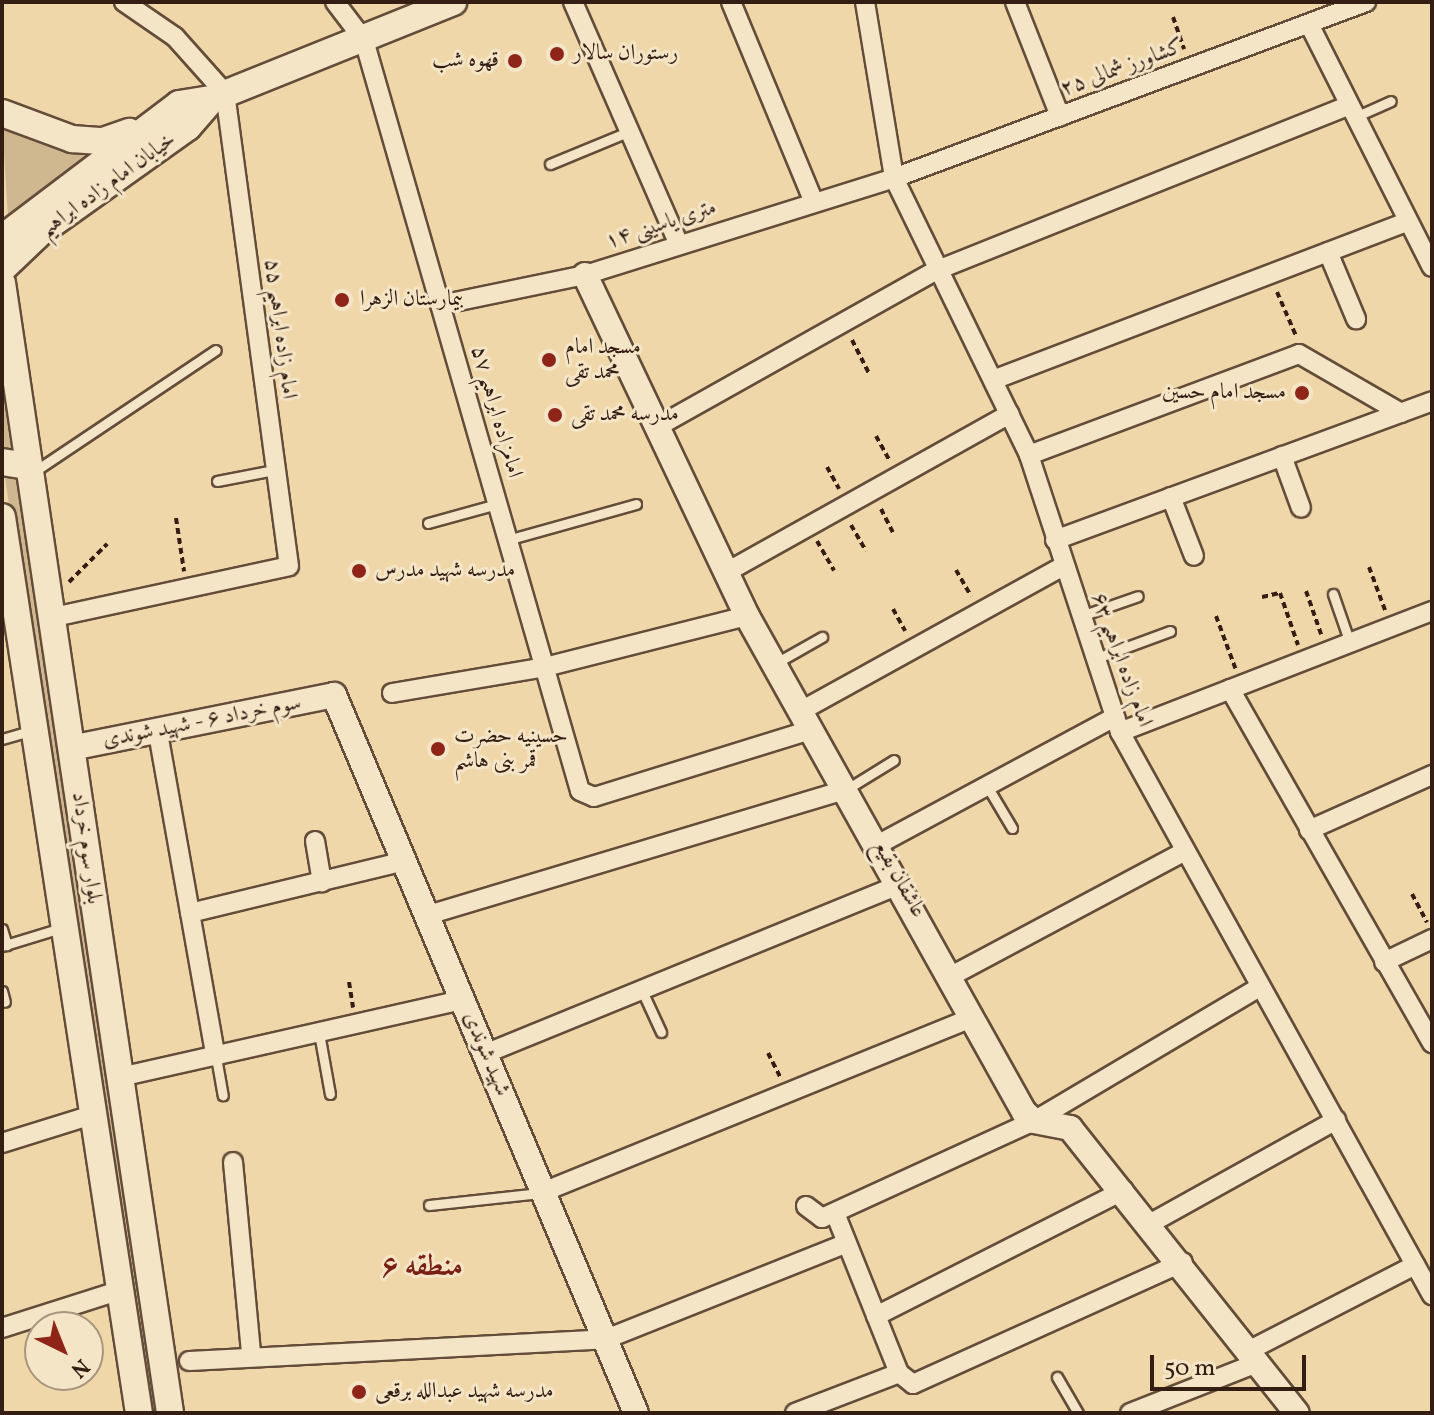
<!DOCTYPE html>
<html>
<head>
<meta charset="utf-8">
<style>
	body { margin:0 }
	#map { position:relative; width:1434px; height:1415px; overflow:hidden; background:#efd7a9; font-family:Vollkorn,Amiri,serif }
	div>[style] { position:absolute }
	.green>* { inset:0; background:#cfb890 }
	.path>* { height:4px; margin-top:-2px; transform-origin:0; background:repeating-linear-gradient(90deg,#341e14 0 6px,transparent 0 10px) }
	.roads { filter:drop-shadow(2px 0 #634c39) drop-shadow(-2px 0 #634c39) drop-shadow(0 2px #634c39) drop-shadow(0 -2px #634c39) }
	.service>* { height:9px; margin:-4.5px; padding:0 4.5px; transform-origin:4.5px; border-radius:4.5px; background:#f5e5c7 }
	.minor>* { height:18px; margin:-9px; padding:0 9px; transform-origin:9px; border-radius:9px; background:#f5e5c7 }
	.tertiary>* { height:24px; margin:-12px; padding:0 12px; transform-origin:12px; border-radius:12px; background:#f5e5c7 }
	.secondary>* { height:26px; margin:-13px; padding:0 13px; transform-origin:13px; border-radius:13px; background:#f5e5c7 }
	.dots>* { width:22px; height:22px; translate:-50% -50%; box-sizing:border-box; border:4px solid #f5e5c7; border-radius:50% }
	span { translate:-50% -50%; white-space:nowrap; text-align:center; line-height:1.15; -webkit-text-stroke:6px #f5e5c7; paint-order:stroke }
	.poi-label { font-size:22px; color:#341e14 }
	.left { translate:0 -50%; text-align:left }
	.right { translate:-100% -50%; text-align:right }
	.street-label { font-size:22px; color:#341e14 }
	.district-label { font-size:30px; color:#7a1f14; font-weight:700 }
	.frame { position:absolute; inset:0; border:4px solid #341e14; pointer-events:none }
	.north { position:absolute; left:24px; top:1311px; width:80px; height:80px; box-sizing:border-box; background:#f5e5c7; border:2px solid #a8957f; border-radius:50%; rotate:137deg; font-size:22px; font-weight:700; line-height:32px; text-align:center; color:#341e14 }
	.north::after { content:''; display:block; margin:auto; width:28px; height:36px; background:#8f2418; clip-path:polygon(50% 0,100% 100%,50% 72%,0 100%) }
	.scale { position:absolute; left:1150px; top:1355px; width:156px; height:36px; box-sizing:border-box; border:4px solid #341e14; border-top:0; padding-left:10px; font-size:24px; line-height:28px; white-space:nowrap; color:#341e14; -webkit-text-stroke:6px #f5e5c7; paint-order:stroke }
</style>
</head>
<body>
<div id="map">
	<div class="green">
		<div style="clip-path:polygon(2px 119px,102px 148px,8px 218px)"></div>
		<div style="clip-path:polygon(2px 392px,14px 451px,2px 452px)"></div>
		<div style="clip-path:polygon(16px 469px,156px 1413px,145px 1413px,4px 471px)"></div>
	</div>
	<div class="path">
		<div style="left:1173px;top:17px;width:34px;rotate:71deg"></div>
		<div style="left:1277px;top:292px;width:48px;rotate:66.6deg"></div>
		<div style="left:852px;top:340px;width:37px;rotate:63deg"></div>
		<div style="left:876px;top:436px;width:29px;rotate:61deg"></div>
		<div style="left:827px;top:467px;width:25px;rotate:61deg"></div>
		<div style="left:881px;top:509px;width:29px;rotate:63deg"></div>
		<div style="left:176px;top:518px;width:54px;rotate:81.4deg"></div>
		<div style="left:851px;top:525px;width:30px;rotate:60deg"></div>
		<div style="left:817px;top:541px;width:34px;rotate:60deg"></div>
		<div style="left:1369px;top:567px;width:46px;rotate:69.6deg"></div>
		<div style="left:956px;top:570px;width:30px;rotate:60deg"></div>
		<div style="left:69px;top:582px;width:54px;rotate:-45deg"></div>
		<div style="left:1306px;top:591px;width:46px;rotate:70.8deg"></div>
		<div style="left:1262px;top:597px;width:18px;rotate:-13deg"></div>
		<div style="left:1280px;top:593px;width:55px;rotate:70.9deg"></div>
		<div style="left:893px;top:609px;width:25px;rotate:61deg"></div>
		<div style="left:1216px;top:616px;width:58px;rotate:69.7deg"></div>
		<div style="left:1412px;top:894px;width:32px;rotate:62deg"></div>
		<div style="left:349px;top:982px;width:26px;rotate:81deg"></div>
		<div style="left:768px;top:1053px;width:27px;rotate:63deg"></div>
	</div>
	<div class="roads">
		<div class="service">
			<div style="left:1355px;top:117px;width:39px;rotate:-24deg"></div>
			<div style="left:550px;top:164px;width:87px;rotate:-22.4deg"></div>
			<div style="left:32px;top:473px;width:221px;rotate:-33.8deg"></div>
			<div style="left:217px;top:481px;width:58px;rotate:-10.9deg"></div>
			<div style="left:428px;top:523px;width:72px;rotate:-15.4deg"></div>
			<div style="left:507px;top:540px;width:134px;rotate:-15.6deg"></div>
			<div style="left:1333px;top:594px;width:52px;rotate:70.9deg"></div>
			<div style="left:1081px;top:616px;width:60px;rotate:-19.3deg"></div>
			<div style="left:1094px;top:659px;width:81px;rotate:-20.2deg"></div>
			<div style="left:776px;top:663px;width:53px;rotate:-29.5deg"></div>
			<div style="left:2px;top:739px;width:32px;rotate:-16deg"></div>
			<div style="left:987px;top:786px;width:49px;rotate:59.2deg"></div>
			<div style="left:847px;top:789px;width:55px;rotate:-31.7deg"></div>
			<div style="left:2px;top:929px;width:17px;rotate:73deg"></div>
			<div style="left:2px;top:946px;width:65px;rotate:-17deg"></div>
			<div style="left:2px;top:991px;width:11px;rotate:75deg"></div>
			<div style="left:643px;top:993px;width:43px;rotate:65.2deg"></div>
			<div style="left:319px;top:1033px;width:62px;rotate:79.8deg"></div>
			<div style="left:216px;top:1057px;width:39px;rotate:80deg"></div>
			<div style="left:429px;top:1205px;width:112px;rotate:-6.2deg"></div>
			<div style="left:1057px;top:1377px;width:42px;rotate:59.7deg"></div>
		</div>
		<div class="minor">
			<div style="left:335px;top:2px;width:48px;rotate:52.7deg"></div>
			<div style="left:364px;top:40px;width:781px;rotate:73.95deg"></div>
			<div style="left:580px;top:791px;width:15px;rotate:23deg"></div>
			<div style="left:594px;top:797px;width:227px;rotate:-17.2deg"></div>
			<div style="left:573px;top:2px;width:265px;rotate:66.4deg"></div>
			<div style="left:731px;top:2px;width:214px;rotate:67.5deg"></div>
			<div style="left:865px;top:2px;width:178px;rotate:80.6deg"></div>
			<div style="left:894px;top:178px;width:308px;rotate:64deg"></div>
			<div style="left:1029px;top:455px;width:292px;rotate:71.8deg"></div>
			<div style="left:1120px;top:732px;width:644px;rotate:61.01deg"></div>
			<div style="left:1015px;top:2px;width:123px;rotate:68.5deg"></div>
			<div style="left:1309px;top:24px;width:272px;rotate:63.2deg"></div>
			<div style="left:1328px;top:252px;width:73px;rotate:67.3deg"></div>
			<div style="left:440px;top:305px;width:148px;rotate:-11.7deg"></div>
			<div style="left:585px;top:275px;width:324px;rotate:-17.4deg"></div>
			<div style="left:894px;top:178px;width:504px;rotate:-20.45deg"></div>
			<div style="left:993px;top:380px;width:443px;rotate:-20.9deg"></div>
			<div style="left:657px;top:427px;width:319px;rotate:-29.3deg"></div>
			<div style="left:935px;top:271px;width:446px;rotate:-21.8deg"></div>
			<div style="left:1029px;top:455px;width:288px;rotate:-20.5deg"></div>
			<div style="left:1299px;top:354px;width:118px;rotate:30deg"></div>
			<div style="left:1282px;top:456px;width:55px;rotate:69.9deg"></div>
			<div style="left:1171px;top:497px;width:63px;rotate:68.7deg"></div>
			<div style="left:1055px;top:540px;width:402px;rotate:-20.2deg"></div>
			<div style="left:725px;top:573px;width:326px;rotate:-29.2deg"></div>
			<div style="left:54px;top:617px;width:240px;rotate:-12.2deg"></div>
			<div style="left:289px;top:566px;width:477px;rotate:-97.7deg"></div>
			<div style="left:225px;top:93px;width:75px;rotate:-131.8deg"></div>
			<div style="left:175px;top:37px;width:62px;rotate:-145.5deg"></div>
			<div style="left:1230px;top:689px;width:408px;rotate:60.3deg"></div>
			<div style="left:392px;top:693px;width:155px;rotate:-9.6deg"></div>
			<div style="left:545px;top:667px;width:208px;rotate:-14.2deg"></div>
			<div style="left:799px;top:712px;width:300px;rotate:-28.9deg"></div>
			<div style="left:1120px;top:732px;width:335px;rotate:-21.2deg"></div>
			<div style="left:158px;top:733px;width:329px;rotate:79.9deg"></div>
			<div style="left:1309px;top:830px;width:135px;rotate:-24.1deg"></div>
			<div style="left:315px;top:841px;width:42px;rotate:80.3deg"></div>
			<div style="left:879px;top:844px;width:268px;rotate:-28.3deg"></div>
			<div style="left:190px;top:913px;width:221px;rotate:-13.6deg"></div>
			<div style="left:428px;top:915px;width:438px;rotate:-16.7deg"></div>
			<div style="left:1384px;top:962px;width:53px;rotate:-25.6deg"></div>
			<div style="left:953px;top:975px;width:261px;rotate:-28.1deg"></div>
			<div style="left:487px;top:1053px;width:447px;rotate:-22.2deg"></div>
			<div style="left:120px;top:1077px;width:352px;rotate:-12.7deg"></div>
			<div style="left:2px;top:1143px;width:97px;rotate:-17.3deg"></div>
			<div style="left:233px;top:1162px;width:193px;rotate:84.6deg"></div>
			<div style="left:543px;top:1192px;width:465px;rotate:-22.1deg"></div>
			<div style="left:806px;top:1206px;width:20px;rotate:37deg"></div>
			<div style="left:822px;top:1218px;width:233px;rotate:-24.6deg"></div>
			<div style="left:1034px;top:1121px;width:263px;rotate:-30.7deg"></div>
			<div style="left:835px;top:1213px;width:172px;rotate:68.2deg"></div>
			<div style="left:899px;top:1373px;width:18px;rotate:38deg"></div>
			<div style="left:913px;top:1384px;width:296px;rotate:-24.3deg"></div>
			<div style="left:1151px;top:1223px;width:212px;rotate:-29.1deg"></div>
			<div style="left:876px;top:1316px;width:278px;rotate:-26.9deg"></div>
			<div style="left:2px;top:1328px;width:125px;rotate:-17.7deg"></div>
			<div style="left:1248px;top:1351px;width:188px;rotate:-27.2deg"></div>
			<div style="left:189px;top:1361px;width:418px;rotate:-3deg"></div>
			<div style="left:606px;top:1339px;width:259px;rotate:-21.7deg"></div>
			<div style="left:795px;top:1413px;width:111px;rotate:-21deg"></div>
			<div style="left:1130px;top:1413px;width:136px;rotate:-21.5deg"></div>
		</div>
		<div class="tertiary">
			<div style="left:585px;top:275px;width:378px;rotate:64.6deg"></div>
			<div style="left:747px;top:616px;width:568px;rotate:60.82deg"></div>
			<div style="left:1024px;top:1112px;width:13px;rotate:42deg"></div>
			<div style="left:1034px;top:1121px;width:37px;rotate:11deg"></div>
			<div style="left:1070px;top:1128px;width:364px;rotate:51.5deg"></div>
			<div style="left:71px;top:748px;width:268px;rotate:-11.4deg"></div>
			<div style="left:334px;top:695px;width:779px;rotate:67.19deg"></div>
		</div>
		<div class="secondary">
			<div style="left:2px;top:113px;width:75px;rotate:20.4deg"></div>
			<div style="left:72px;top:139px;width:31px;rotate:4deg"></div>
			<div style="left:103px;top:141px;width:28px;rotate:-19deg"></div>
			<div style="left:2px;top:238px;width:222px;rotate:-37.1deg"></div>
			<div style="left:179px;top:104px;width:33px;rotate:-9deg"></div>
			<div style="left:212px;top:99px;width:260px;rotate:-21.9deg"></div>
			<div style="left:2px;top:269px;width:55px;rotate:-43.5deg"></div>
			<div style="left:42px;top:231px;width:179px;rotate:-35.5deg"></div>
			<div style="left:188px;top:127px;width:37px;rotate:-49deg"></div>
			<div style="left:2px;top:283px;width:1142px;rotate:81.54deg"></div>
			<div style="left:2px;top:462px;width:25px;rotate:9deg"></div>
			<div style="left:2px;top:517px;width:906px;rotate:81.31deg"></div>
		</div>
	</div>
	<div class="dots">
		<div style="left:557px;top:54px;background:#8f2418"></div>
		<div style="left:515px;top:61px;background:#8f2418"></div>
		<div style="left:342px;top:300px;background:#8f2418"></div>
		<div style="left:549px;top:360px;background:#8f2418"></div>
		<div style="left:1302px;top:393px;background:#8f2418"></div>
		<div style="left:555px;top:415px;background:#8f2418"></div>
		<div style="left:359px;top:571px;background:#8f2418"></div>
		<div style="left:438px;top:749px;background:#8f2418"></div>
		<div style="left:359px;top:1392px;background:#8f2418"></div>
	</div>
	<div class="poi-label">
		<span class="left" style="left:573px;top:54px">رستوران سالار</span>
		<span class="right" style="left:499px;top:61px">قهوه شب</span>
		<span class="left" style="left:360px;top:300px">بیمارستان الزهرا</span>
		<span class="left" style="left:565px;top:360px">مسجد امام<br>محمد تقی</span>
		<span class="right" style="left:1286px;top:393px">مسجد امام حسین</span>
		<span class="left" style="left:571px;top:415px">مدرسه محمد تقی</span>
		<span class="left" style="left:375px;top:571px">مدرسه شهید مدرس</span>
		<span class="left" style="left:454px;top:749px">حسینیه حضرت<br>قمر بنی هاشم</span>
		<span class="left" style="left:375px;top:1392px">مدرسه شهید عبدالله برقعی</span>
	</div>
	<div class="street-label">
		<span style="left:1122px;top:68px;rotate:-20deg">کشاورز شمالی ۲۵</span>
		<span style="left:108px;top:185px;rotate:-36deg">خیابان امام زاده ابراهیم</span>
		<span style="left:661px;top:225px;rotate:-18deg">۱۴ متری یاسینی</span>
		<span style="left:280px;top:329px;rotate:83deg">امام زاده ابراهیم ۵۵</span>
		<span style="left:496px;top:412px;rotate:74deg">امامزاده ابراهیم ۵۷</span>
		<span style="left:1121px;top:660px;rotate:70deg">امام زاده ابراهیم ۶۳</span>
		<span style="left:202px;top:722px;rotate:-11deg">سوم خرداد ۶ - شهید شوندی</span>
		<span style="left:86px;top:848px;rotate:82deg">بلوار سوم خرداد</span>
		<span style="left:899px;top:879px;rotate:61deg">عاشقان بقیع</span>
		<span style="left:486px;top:1054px;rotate:67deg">شهید شوندی</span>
	</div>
	<div class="district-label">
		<span style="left:422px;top:1267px">منطقه ۶</span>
	</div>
	<div class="frame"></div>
	<div class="north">N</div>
	<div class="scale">50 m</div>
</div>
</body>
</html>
